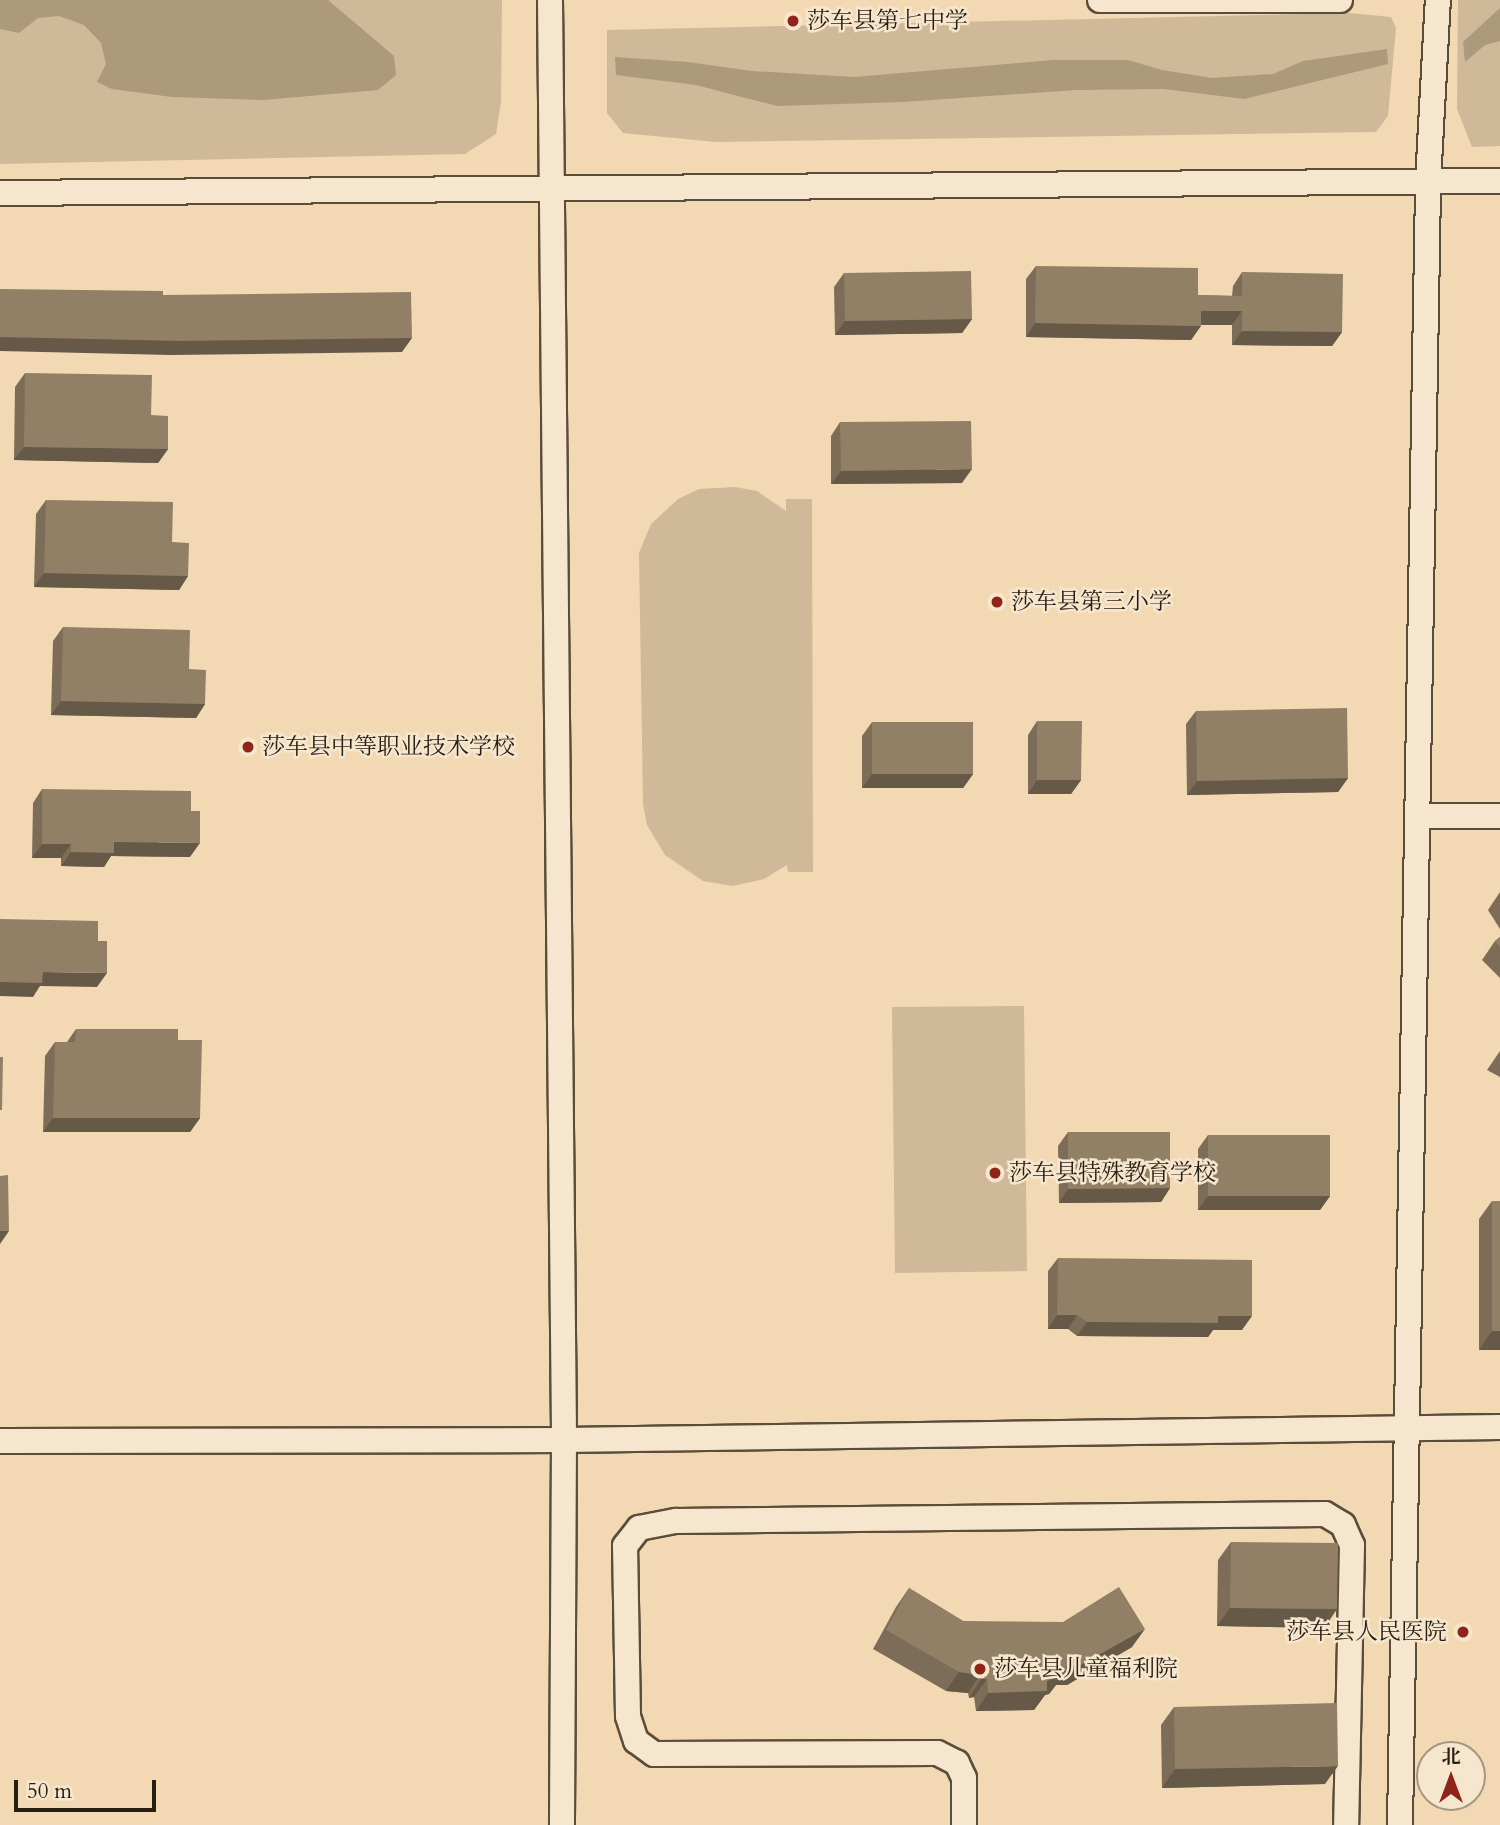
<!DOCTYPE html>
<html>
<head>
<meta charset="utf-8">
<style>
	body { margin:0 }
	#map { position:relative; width:1500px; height:1825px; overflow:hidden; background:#f2d9b3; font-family:Cardo,"Noto Serif SC",serif }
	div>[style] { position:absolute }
	.green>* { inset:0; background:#cfb998 }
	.water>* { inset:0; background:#ad997c }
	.roads { filter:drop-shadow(2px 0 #5a4d3a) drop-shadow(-2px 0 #5a4d3a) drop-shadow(0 2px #5a4d3a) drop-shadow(0 -2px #5a4d3a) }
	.minor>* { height:24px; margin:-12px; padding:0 12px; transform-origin:12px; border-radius:12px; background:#f7e6ce }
	.wall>* { inset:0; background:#7d6d58 }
	.shaded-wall>* { inset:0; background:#665947 }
	.building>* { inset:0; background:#917f66 }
	.dots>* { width:19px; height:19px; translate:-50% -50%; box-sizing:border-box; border:4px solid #f7e6ce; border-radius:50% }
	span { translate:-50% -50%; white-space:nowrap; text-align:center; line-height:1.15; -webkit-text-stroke:5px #f7e6ce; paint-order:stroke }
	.poi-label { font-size:23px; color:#271e12 }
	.left { translate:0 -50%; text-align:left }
	.right { translate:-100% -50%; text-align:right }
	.north { position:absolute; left:1416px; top:1741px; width:70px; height:70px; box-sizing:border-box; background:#f7e6ce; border:2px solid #a49683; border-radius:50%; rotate:0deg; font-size:19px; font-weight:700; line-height:28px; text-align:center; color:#271e12 }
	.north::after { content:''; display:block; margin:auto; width:24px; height:32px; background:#8f2418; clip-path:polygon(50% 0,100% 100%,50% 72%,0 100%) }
	.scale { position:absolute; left:14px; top:1780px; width:142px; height:32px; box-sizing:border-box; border:4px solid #271e12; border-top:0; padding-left:9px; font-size:21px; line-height:24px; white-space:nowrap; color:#271e12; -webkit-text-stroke:5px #f7e6ce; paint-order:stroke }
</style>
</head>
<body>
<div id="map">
	<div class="green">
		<div style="clip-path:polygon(0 0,502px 0,501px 102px,496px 134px,465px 154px,0 164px)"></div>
		<div style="clip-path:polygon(1458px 0,1500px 0,1500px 146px,1472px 147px,1457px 109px)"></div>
		<div style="clip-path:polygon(1349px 13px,1391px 17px,1396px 28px,1388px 116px,1376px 132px,716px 142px,623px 133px,607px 113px,607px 30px)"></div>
		<div style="clip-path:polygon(735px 487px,757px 491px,786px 511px,786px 499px,812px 499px,813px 872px,788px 872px,787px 865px,764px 879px,733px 886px,703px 881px,665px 855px,647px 825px,643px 804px,639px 553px,651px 524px,678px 499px,699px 489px)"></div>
		<div style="clip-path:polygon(1024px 1006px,1027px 1271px,895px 1273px,892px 1007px)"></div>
	</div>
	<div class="water">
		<div style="clip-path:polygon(0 0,328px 0,394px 56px,396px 75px,378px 90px,263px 100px,172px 97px,112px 89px,97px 82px,106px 64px,101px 43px,84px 25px,59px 16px,38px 18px,19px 33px,0 29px)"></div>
		<div style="clip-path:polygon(1500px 8px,1500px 41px,1485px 45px,1465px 62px,1463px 42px)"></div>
		<div style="clip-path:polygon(1387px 49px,1388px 64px,1244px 99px,1164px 89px,1076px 90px,902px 102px,777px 106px,696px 85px,616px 75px,615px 57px,688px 62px,752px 71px,854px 77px,1053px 60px,1128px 60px,1162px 70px,1212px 78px,1273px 74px,1303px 61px)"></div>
	</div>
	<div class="roads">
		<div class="minor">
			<div style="left:550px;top:0;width:1440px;rotate:89.44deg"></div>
			<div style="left:564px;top:1440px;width:385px;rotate:90.3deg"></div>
			<div style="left:1100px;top:0;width:240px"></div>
			<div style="left:0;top:193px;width:1500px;rotate:-0.46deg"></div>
			<div style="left:1418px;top:816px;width:82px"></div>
			<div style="left:0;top:1441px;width:564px;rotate:-0.1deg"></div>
			<div style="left:564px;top:1440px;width:936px;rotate:-0.8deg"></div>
			<div style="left:964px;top:1825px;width:47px;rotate:-90deg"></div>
			<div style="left:964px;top:1778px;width:17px;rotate:-115deg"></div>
			<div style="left:957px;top:1763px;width:22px;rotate:-153deg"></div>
			<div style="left:937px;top:1753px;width:283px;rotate:179.8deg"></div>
			<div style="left:654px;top:1754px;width:22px;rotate:-144deg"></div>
			<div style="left:636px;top:1741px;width:26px;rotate:-108deg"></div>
			<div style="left:628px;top:1716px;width:170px;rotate:-91deg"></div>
			<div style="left:625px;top:1546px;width:23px;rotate:-52deg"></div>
			<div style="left:639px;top:1528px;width:38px;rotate:-11deg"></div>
			<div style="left:676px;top:1521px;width:649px;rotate:-0.62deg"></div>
			<div style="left:1325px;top:1514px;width:21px;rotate:31deg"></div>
			<div style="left:1343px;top:1525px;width:22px;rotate:66deg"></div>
			<div style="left:1352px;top:1545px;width:280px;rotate:91.2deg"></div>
			<div style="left:1400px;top:1825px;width:1643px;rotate:-89.02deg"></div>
			<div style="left:1428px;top:182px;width:182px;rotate:-86.9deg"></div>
		</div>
	</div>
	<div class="wall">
		<div style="clip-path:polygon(1036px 266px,1198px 295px,1232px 296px,1233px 286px,1242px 272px,1342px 332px,1332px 346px,1232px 345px,1232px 325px,1201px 325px,1191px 340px,1026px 337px,1026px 279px)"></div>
		<div style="clip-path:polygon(844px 273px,972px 319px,962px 333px,835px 335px,834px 287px)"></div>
		<div style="clip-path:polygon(25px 373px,151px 415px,168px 449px,158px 463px,14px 460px,15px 387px)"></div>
		<div style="clip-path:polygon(840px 422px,962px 483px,831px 484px,831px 436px)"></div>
		<div style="clip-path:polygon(46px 500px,172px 542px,188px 576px,179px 590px,34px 587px,36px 514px)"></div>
		<div style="clip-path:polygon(63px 627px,189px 669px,205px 704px,196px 718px,51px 715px,53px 641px)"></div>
		<div style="clip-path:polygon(1196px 711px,1348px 778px,1338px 792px,1187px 795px,1186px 724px)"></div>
		<div style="clip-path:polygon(1037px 721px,1081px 780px,1071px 794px,1028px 794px,1028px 735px)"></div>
		<div style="clip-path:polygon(872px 722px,973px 774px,963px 788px,862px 788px,862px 736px)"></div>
		<div style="clip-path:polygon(42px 789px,190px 857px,111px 856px,104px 867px,61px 866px,61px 858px,32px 858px,33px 803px)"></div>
		<div style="clip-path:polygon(1500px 892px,1500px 929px,1488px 910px)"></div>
		<div style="clip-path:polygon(1500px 937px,1500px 978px,1482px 960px,1495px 941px)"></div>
		<div style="clip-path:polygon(76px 1029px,178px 1040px,200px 1118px,190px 1132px,43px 1132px,45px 1056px,55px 1042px,67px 1042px)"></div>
		<div style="clip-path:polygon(1500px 1051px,1500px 1077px,1487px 1070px)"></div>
		<div style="clip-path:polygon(1068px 1132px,1170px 1188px,1161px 1202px,1059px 1203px,1058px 1146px)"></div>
		<div style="clip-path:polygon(1208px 1135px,1330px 1196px,1320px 1210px,1198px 1210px,1198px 1149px)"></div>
		<div style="clip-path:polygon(1492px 1201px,1500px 1350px,1479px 1350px,1479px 1219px)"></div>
		<div style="clip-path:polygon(1058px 1258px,1242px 1330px,1213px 1330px,1208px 1337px,1077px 1336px,1068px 1329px,1048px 1329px,1048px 1271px)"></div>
		<div style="clip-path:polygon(1231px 1542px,1337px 1609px,1324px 1628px,1217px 1626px,1218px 1560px)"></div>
		<div style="clip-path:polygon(909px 1588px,963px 1621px,1132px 1647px,1067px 1685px,1056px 1685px,1049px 1694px,1045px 1695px,1034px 1710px,976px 1711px,974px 1697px,969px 1698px,968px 1693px,946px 1691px,873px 1649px,896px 1607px)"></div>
		<div style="clip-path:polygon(1174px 1707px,1325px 1784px,1162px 1788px,1161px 1725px)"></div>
	</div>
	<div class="shaded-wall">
		<div style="clip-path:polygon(1201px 311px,1242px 311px,1232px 325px,1191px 325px)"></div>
		<div style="clip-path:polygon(972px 319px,962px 333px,835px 335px,845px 321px)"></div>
		<div style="clip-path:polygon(1035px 323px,1201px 326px,1191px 340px,1026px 337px)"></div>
		<div style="clip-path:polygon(1242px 331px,1342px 332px,1332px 346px,1232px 345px)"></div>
		<div style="clip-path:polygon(0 337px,412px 338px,402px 352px,171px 355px,0 351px)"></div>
		<div style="clip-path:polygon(24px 447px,168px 449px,158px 463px,14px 460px)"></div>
		<div style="clip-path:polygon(972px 469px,962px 483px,831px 484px,841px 471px)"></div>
		<div style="clip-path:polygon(44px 573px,188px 576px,179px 590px,34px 587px)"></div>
		<div style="clip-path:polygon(61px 701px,205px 704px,196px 718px,51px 715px)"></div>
		<div style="clip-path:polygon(872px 774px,973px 774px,963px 788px,862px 788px)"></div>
		<div style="clip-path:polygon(1348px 778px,1338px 792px,1187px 795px,1197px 781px)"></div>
		<div style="clip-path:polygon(1037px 780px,1081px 780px,1071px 794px,1028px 794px)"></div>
		<div style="clip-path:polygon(114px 842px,200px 843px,190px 857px,111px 856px,104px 867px,61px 866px,71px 852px)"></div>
		<div style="clip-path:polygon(42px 844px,71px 844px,61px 858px,32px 858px)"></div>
		<div style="clip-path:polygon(43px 972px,107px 973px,97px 987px,40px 986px,33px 997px,0 996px,0 982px)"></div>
		<div style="clip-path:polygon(53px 1118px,200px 1118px,190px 1132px,43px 1132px)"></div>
		<div style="clip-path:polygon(1170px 1188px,1161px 1202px,1059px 1203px,1068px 1189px)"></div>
		<div style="clip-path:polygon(1208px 1196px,1330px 1196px,1320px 1210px,1198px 1210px)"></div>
		<div style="clip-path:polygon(0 1231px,9px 1231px,0 1244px)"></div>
		<div style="clip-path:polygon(1057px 1315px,1077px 1315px,1068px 1329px,1048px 1329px)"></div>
		<div style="clip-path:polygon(1218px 1316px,1252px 1316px,1242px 1330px,1213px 1330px,1208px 1337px,1077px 1336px,1087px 1322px)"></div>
		<div style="clip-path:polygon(1492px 1331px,1500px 1331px,1500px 1350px,1479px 1350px)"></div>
		<div style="clip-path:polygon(1230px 1608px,1337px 1609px,1324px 1628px,1217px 1626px)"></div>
		<div style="clip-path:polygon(1145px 1629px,1132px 1647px,1067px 1685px,1056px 1685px,1049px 1694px,1045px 1695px,1034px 1710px,976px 1711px,988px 1693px,1047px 1681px,1066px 1666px)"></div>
		<div style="clip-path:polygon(959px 1672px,980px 1675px,968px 1693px,946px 1691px)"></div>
		<div style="clip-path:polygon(981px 1679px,987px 1679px,974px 1697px,969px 1698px)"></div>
		<div style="clip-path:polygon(1338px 1766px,1325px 1784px,1162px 1788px,1175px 1769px)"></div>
	</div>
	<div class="building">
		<div style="clip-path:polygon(1036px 266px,1198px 268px,1198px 295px,1242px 296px,1242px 272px,1343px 274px,1342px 332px,1242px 331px,1242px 311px,1201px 311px,1201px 326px,1035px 323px)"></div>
		<div style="clip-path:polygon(971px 271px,972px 319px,845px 321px,844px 273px)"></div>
		<div style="clip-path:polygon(0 289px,163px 291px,163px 295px,411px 292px,412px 338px,181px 341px,0 337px)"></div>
		<div style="clip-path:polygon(25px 373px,152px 375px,151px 415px,168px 416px,168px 449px,24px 447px)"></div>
		<div style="clip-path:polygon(971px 421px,972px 469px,841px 471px,840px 422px)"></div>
		<div style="clip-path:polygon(46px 500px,173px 502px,172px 542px,189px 543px,188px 576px,44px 573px)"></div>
		<div style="clip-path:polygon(63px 627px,190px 630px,189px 669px,206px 670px,205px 704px,61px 701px)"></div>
		<div style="clip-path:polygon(1347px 708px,1348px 778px,1197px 781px,1196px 711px)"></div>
		<div style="clip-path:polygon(1037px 721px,1082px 721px,1081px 780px,1037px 780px)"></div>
		<div style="clip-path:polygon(872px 722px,973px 722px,973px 774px,872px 774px)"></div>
		<div style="clip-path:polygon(42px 789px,191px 791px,191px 811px,200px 811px,200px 843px,114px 842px,114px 853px,71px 852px,71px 844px,42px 844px)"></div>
		<div style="clip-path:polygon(0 919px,98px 921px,98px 941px,107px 941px,107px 973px,43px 972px,42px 983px,0 982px)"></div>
		<div style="clip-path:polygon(1500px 937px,1500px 947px,1495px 941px)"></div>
		<div style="clip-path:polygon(76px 1029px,178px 1029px,178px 1040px,202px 1040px,200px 1118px,53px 1118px,55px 1042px,75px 1042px)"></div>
		<div style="clip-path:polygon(0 1057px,3px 1057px,2px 1110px,0 1110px)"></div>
		<div style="clip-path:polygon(1068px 1132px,1170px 1132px,1170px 1188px,1068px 1189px)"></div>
		<div style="clip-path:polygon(1208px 1135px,1330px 1135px,1330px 1196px,1208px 1196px)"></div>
		<div style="clip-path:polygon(8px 1175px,9px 1231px,0 1231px,0 1176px)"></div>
		<div style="clip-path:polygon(1492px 1201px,1500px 1201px,1500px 1331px,1492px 1331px)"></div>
		<div style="clip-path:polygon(1058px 1258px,1252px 1260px,1252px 1316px,1218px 1316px,1218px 1323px,1087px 1322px,1077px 1315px,1057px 1315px)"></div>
		<div style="clip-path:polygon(1231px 1542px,1338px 1543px,1337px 1609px,1230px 1608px)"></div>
		<div style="clip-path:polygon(1119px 1587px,1145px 1629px,1079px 1666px,1066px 1666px,1066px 1670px,1061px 1670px,1062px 1675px,1047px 1681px,1047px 1691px,988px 1693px,987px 1679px,981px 1679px,980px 1675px,959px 1672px,886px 1630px,909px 1588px,963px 1621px,1063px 1622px)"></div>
		<div style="clip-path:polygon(1337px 1703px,1338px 1766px,1175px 1769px,1174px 1707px)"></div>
	</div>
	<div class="dots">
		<div style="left:793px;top:21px;background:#8f2418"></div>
		<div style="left:997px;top:602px;background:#8f2418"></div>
		<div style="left:248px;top:747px;background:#8f2418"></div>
		<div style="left:995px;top:1173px;background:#8f2418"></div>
		<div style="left:1463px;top:1632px;background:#8f2418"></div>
		<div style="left:980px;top:1669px;background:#8f2418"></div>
	</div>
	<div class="poi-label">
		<span class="left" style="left:807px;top:21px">莎车县第七中学</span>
		<span class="left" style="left:1011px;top:602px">莎车县第三小学</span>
		<span class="left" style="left:262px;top:747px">莎车县中等职业技术学校</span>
		<span class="left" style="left:1009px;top:1173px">莎车县特殊教育学校</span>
		<span class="right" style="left:1447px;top:1632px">莎车县人民医院</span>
		<span class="left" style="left:994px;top:1669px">莎车县儿童福利院</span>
	</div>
	<div class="north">北</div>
	<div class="scale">50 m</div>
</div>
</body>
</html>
